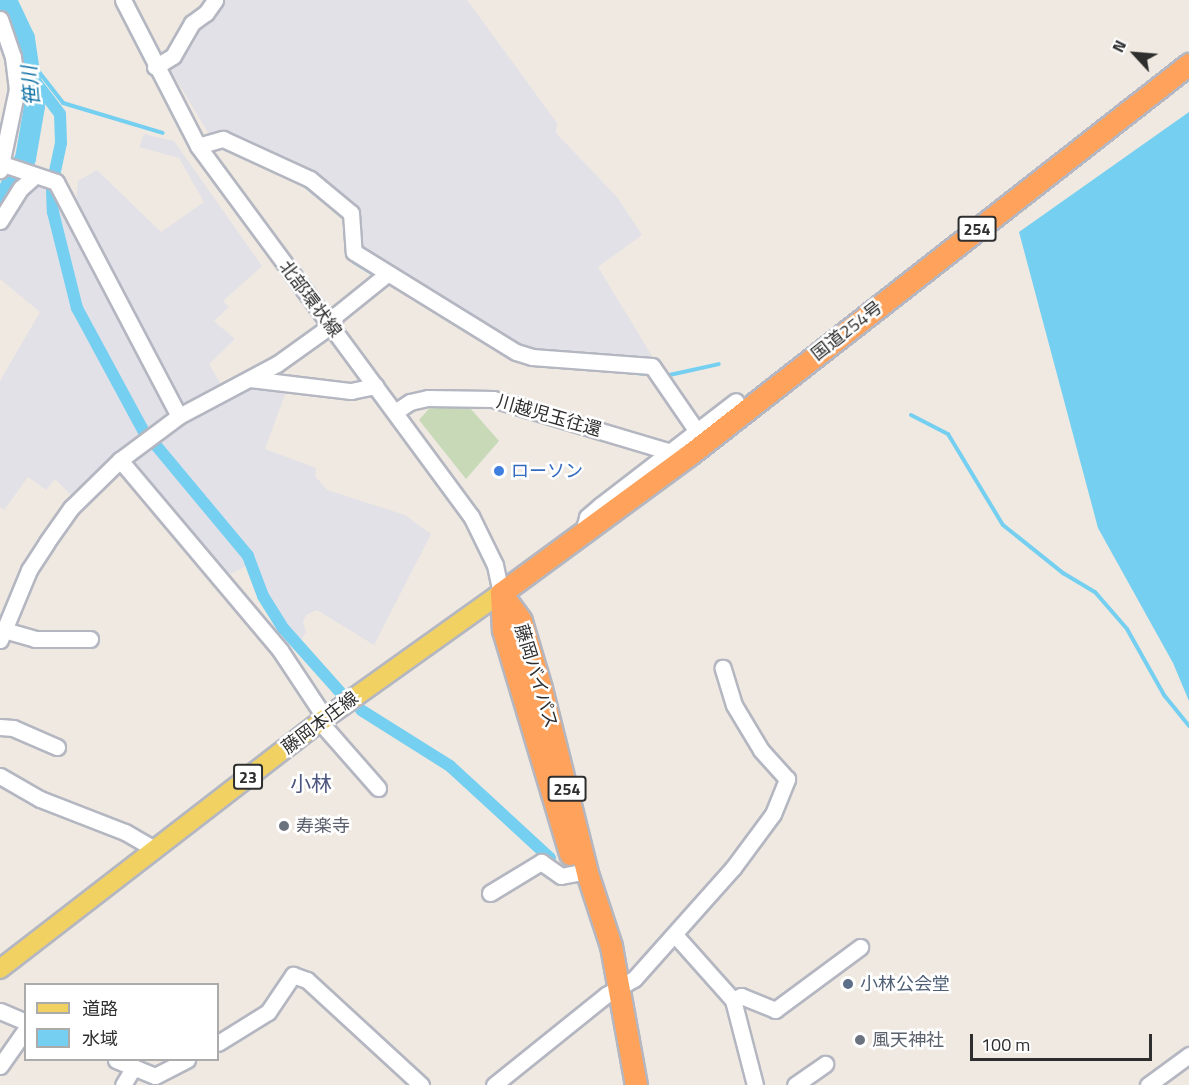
<!DOCTYPE html>
<html>
<head>
<meta charset="utf-8">
<style>
	body { margin:0 }
	#map { position:relative; width:1189px; height:1085px; overflow:hidden; background:#efe9e1; font-family:"Titillium Web","Noto Sans JP",sans-serif }
	div>[style] { position:absolute }
	.industrial>* { inset:0; background:#e3e1e8 }
	.cemetery>* { inset:0; background:#c8d9b8 }
	.water>* { inset:0; background:#75cff0 }
	.stream>* { height:4px; margin:-2px; padding:0 2px; transform-origin:2px; border-radius:2px; background:#75cff0 }
	.canal>* { height:12px; margin:-6px; padding:0 6px; transform-origin:6px; border-radius:6px; background:#75cff0 }
	.river>* { height:21px; margin:-10.5px; padding:0 10.5px; transform-origin:10.5px; border-radius:10.5px; background:#75cff0 }
	.roads { filter:drop-shadow(2px 0 #b4b7c1) drop-shadow(-2px 0 #b4b7c1) drop-shadow(0 2px #b4b7c1) drop-shadow(0 -2px #b4b7c1) }
	.minor>* { height:15px; margin:-7.5px; padding:0 7.5px; transform-origin:7.5px; border-radius:7.5px; background:#fff }
	.major>* { height:18px; margin:-9px; padding:0 9px; transform-origin:9px; border-radius:9px; background:#f2d163 }
	.highway>* { height:21px; margin:-10.5px; padding:0 10.5px; transform-origin:10.5px; border-radius:10.5px; background:#ffa35c }
	.dots>* { width:16px; height:16px; translate:-50% -50%; box-sizing:border-box; border:3px solid #fff; border-radius:50% }
	span { translate:-50% -50%; white-space:nowrap; text-align:center; line-height:1.15; -webkit-text-stroke:5px #fff; paint-order:stroke }
	.shield-label span { padding:2px 4px; background:#fff; border:2px solid; border-radius:4px; -webkit-text-stroke-width:0 }
	.shield-label { font-size:16px; color:#2e2e2e; font-weight:700 }
	.street-label { font-size:18px; color:#2e2e2e }
	.shop-label { font-size:18px; color:#366cbe }
	.left { translate:0 -50%; text-align:left }
	.worship-label { font-size:18px; color:#5b616d }
	.service-label { font-size:18px; color:#4e5e75 }
	.water-label { font-size:20px; color:#0d6fa3; font-style:italic }
	.quarter-label { font-size:21px; color:#4d5680 }
	.legend { position:absolute; left:24px; top:983px; width:195px; height:78px; box-sizing:border-box; background:#fff; border:2px solid #ababab; margin:0; padding:8px 10px; list-style:none; font-size:18px; color:#2e2e2e }
	.legend li { display:flex; align-items:center; gap:12px; height:30px }
	.legend b { width:30px; border:2px solid #ababab }
	.north { position:absolute; left:1105px; top:24px; width:60px; height:60px; -webkit-text-stroke:4px #fff; paint-order:stroke; rotate:296deg; font-size:16px; font-weight:700; line-height:24px; text-align:center; color:#2e2e2e }
	.north::after { content:''; display:block; margin:auto; width:21px; height:27px; background:#2e2e2e; clip-path:polygon(50% 0,100% 100%,50% 72%,0 100%) }
	.scale { position:absolute; left:970px; top:1034px; width:182px; height:27px; box-sizing:border-box; border:3px solid #2e2e2e; border-top:0; padding-left:8px; font-size:18px; line-height:21px; white-space:nowrap; color:#2e2e2e; -webkit-text-stroke:4px #fff; paint-order:stroke }
</style>
</head>
<body>
<div id="map">
	<div class="industrial">
		<div style="clip-path:polygon(218px 0,467px 0,557px 123px,556px 133px,617px 197px,642px 235px,598px 267px,652px 356px,645px 362px,527px 352px,360px 249px,353px 206px,330px 186px,284px 159px,235px 138px,210px 136px,168px 66px,195px 24px)"></div>
		<div style="clip-path:polygon(144px 134px,174px 141px,262px 266px,223px 301px,229px 307px,214px 321px,235px 339px,209px 364px,223px 388px,184px 405px,76px 203px,78px 181px,97px 170px,161px 232px,204px 202px,179px 158px,139px 147px)"></div>
		<div style="clip-path:polygon(37px 183px,51px 185px,58px 246px,75px 307px,144px 435px,76px 500px,55px 479px,46px 490px,28px 477px,4px 510px,0 507px,0 381px,40px 312px,0 279px,0 231px,19px 200px)"></div>
		<div style="clip-path:polygon(57px 199px,168px 409px,165px 419px,147px 431px,79px 306px,56px 213px)"></div>
		<div style="clip-path:polygon(256px 382px,287px 389px,265px 449px,316px 468px,315px 476px,327px 490px,405px 515px,431px 534px,374px 645px,317px 610px,306px 615px,303px 622px,306px 632px,300px 642px,266px 596px,248px 552px,156px 440px)"></div>
		<div style="clip-path:polygon(151px 443px,246px 558px,248px 565px,223px 578px,132px 466px,134px 456px)"></div>
	</div>
	<div class="cemetery">
		<div style="clip-path:polygon(463px 400px,499px 441px,466px 479px,419px 420px,434px 403px)"></div>
	</div>
	<div class="water">
		<div style="clip-path:polygon(1189px 112px,1189px 701px,1173px 663px,1098px 528px,1019px 232px)"></div>
	</div>
	<div class="stream">
		<div style="left:32px;top:70px;width:7px;rotate:16deg"></div>
		<div style="left:39px;top:72px;width:39px;rotate:52deg"></div>
		<div style="left:63px;top:103px;width:104px;rotate:16.7deg"></div>
		<div style="left:226px;top:149px;width:85px;rotate:24.4deg"></div>
		<div style="left:303px;top:184px;width:57px;rotate:39.3deg"></div>
		<div style="left:352px;top:256px;width:6px;rotate:72deg"></div>
		<div style="left:354px;top:262px;width:28px;rotate:32deg"></div>
		<div style="left:385px;top:281px;width:160px;rotate:30.1deg"></div>
		<div style="left:599px;top:369px;width:47px;rotate:6.1deg"></div>
		<div style="left:665px;top:376px;width:55px;rotate:-12.5deg"></div>
		<div style="left:911px;top:415px;width:42px;rotate:27.2deg"></div>
		<div style="left:948px;top:434px;width:106px;rotate:58.9deg"></div>
		<div style="left:1003px;top:525px;width:77px;rotate:38.7deg"></div>
		<div style="left:1063px;top:573px;width:37px;rotate:31deg"></div>
		<div style="left:1095px;top:592px;width:49px;rotate:49.1deg"></div>
		<div style="left:1127px;top:629px;width:76px;rotate:60.7deg"></div>
		<div style="left:1164px;top:695px;width:40px;rotate:51deg"></div>
	</div>
	<div class="canal">
		<div style="left:32px;top:77px;width:46px;rotate:52.9deg"></div>
		<div style="left:60px;top:114px;width:29px;rotate:88deg"></div>
		<div style="left:61px;top:143px;width:33px;rotate:102deg"></div>
		<div style="left:52px;top:189px;width:23px;rotate:88deg"></div>
		<div style="left:53px;top:212px;width:99px;rotate:76deg"></div>
		<div style="left:77px;top:308px;width:143px;rotate:61.6deg"></div>
		<div style="left:154px;top:443px;width:147px;rotate:50.2deg"></div>
		<div style="left:248px;top:556px;width:43px;rotate:69.4deg"></div>
		<div style="left:263px;top:596px;width:38px;rotate:58deg"></div>
		<div style="left:283px;top:628px;width:87px;rotate:48.3deg"></div>
		<div style="left:361px;top:710px;width:105px;rotate:32.2deg"></div>
		<div style="left:450px;top:766px;width:136px;rotate:42.6deg"></div>
	</div>
	<div class="river">
		<div style="left:0;top:205px;width:53px;rotate:-62deg"></div>
		<div style="left:25px;top:158px;width:53px;rotate:-80.2deg"></div>
		<div style="left:34px;top:106px;width:69px;rotate:-98.4deg"></div>
		<div style="left:24px;top:38px;width:42px;rotate:-115.3deg"></div>
	</div>
	<div class="roads">
		<div class="minor">
			<div style="left:123px;top:0;width:164px;rotate:62.8deg"></div>
			<div style="left:198px;top:146px;width:460px;rotate:53.6deg"></div>
			<div style="left:471px;top:516px;width:55px;rotate:63.9deg"></div>
			<div style="left:495px;top:565px;width:29px;rotate:78deg"></div>
			<div style="left:0;top:19px;width:40px;rotate:71.1deg"></div>
			<div style="left:13px;top:57px;width:32px;rotate:83deg"></div>
			<div style="left:17px;top:89px;width:83px;rotate:101.9deg"></div>
			<div style="left:155px;top:67px;width:21px;rotate:-31deg"></div>
			<div style="left:173px;top:56px;width:38px;rotate:-60deg"></div>
			<div style="left:192px;top:23px;width:17px;rotate:-36deg"></div>
			<div style="left:206px;top:13px;width:16px;rotate:-55deg"></div>
			<div style="left:198px;top:146px;width:26px;rotate:-16deg"></div>
			<div style="left:223px;top:139px;width:96px;rotate:24.7deg"></div>
			<div style="left:310px;top:179px;width:53px;rotate:39.7deg"></div>
			<div style="left:351px;top:213px;width:39px;rotate:86deg"></div>
			<div style="left:354px;top:252px;width:190px;rotate:31.7deg"></div>
			<div style="left:516px;top:352px;width:17px;rotate:17deg"></div>
			<div style="left:532px;top:357px;width:120px;rotate:4.3deg"></div>
			<div style="left:652px;top:366px;width:78px;rotate:55.5deg"></div>
			<div style="left:0;top:163px;width:59px;rotate:18.7deg"></div>
			<div style="left:56px;top:182px;width:264px;rotate:62.3deg"></div>
			<div style="left:0;top:221px;width:39px;rotate:-58deg"></div>
			<div style="left:21px;top:188px;width:18px;rotate:-41deg"></div>
			<div style="left:250px;top:379px;width:102px;rotate:6.8deg"></div>
			<div style="left:351px;top:391px;width:25px;rotate:-12deg"></div>
			<div style="left:395px;top:412px;width:18px;rotate:-34deg"></div>
			<div style="left:410px;top:402px;width:18px;rotate:-13deg"></div>
			<div style="left:428px;top:398px;width:65px;rotate:0.9deg"></div>
			<div style="left:493px;top:399px;width:182px;rotate:16.6deg"></div>
			<div style="left:120px;top:460px;width:248px;rotate:49.9deg"></div>
			<div style="left:280px;top:650px;width:82px;rotate:56.5deg"></div>
			<div style="left:582px;top:535px;width:19px;rotate:-74deg"></div>
			<div style="left:587px;top:517px;width:18px;rotate:-41deg"></div>
			<div style="left:601px;top:505px;width:170px;rotate:-37.6deg"></div>
			<div style="left:4px;top:630px;width:32px;rotate:16deg"></div>
			<div style="left:35px;top:639px;width:55px"></div>
			<div style="left:0;top:640px;width:76px;rotate:-67.5deg"></div>
			<div style="left:29px;top:570px;width:33px;rotate:-57deg"></div>
			<div style="left:47px;top:542px;width:42px;rotate:-54.8deg"></div>
			<div style="left:71px;top:508px;width:69px;rotate:-44.4deg"></div>
			<div style="left:120px;top:460px;width:74px;rotate:-36.7deg"></div>
			<div style="left:179px;top:416px;width:111px;rotate:-28deg"></div>
			<div style="left:277px;top:364px;width:65px;rotate:-35.6deg"></div>
			<div style="left:330px;top:326px;width:13px;rotate:-61deg"></div>
			<div style="left:336px;top:315px;width:65px;rotate:-38.8deg"></div>
			<div style="left:320px;top:722px;width:88px;rotate:48.7deg"></div>
			<div style="left:0;top:727px;width:13px;rotate:4deg"></div>
			<div style="left:13px;top:728px;width:48px;rotate:23.4deg"></div>
			<div style="left:0;top:776px;width:46px;rotate:29.9deg"></div>
			<div style="left:40px;top:799px;width:91px;rotate:21.2deg"></div>
			<div style="left:125px;top:832px;width:34px;rotate:30deg"></div>
			<div style="left:490px;top:893px;width:60px;rotate:-31.3deg"></div>
			<div style="left:541px;top:862px;width:24px;rotate:35deg"></div>
			<div style="left:561px;top:876px;width:15px;rotate:-11deg"></div>
			<div style="left:676px;top:936px;width:86px;rotate:48.3deg"></div>
			<div style="left:733px;top:1000px;width:88px;rotate:75.5deg"></div>
			<div style="left:733px;top:1000px;width:9px;rotate:-27deg"></div>
			<div style="left:741px;top:996px;width:37px;rotate:22deg"></div>
			<div style="left:775px;top:1010px;width:106px;rotate:-36.5deg"></div>
			<div style="left:0;top:1011px;width:28px;rotate:23deg"></div>
			<div style="left:218px;top:1043px;width:59px;rotate:-31.8deg"></div>
			<div style="left:268px;top:1012px;width:45px;rotate:-56deg"></div>
			<div style="left:293px;top:975px;width:15px;rotate:20deg"></div>
			<div style="left:307px;top:980px;width:155px;rotate:42.6deg"></div>
			<div style="left:116px;top:1060px;width:42px;rotate:22.3deg"></div>
			<div style="left:0;top:1066px;width:45px;rotate:-54.9deg"></div>
			<div style="left:155px;top:1076px;width:36px;rotate:-27deg"></div>
			<div style="left:123px;top:1085px;width:21px;rotate:-59deg"></div>
			<div style="left:494px;top:1085px;width:144px;rotate:-38.8deg"></div>
			<div style="left:606px;top:995px;width:32px;rotate:-30deg"></div>
			<div style="left:634px;top:979px;width:149px;rotate:-48.3deg"></div>
			<div style="left:733px;top:868px;width:67px;rotate:-53.5deg"></div>
			<div style="left:773px;top:814px;width:38px;rotate:-68deg"></div>
			<div style="left:787px;top:779px;width:39px;rotate:-132deg"></div>
			<div style="left:761px;top:750px;width:52px;rotate:-121deg"></div>
			<div style="left:734px;top:705px;width:39px;rotate:-107deg"></div>
			<div style="left:795px;top:1085px;width:37px;rotate:-35deg"></div>
			<div style="left:1148px;top:1085px;width:51px;rotate:-36.2deg"></div>
		</div>
		<div class="major">
			<div style="left:0;top:969px;width:404px;rotate:-37.7deg"></div>
			<div style="left:320px;top:722px;width:222px;rotate:-35.5deg"></div>
		</div>
		<div class="highway">
			<div style="left:501px;top:593px;width:233px;rotate:-36.3deg"></div>
			<div style="left:689px;top:455px;width:635px;rotate:-38.03deg"></div>
			<div style="left:501px;top:593px;width:34px;rotate:54deg"></div>
			<div style="left:521px;top:621px;width:70px;rotate:73.4deg"></div>
			<div style="left:541px;top:688px;width:194px;rotate:76deg"></div>
			<div style="left:588px;top:876px;width:74px;rotate:71.8deg"></div>
			<div style="left:611px;top:946px;width:141px;rotate:79.8deg"></div>
			<div style="left:501px;top:593px;width:37px;rotate:87deg"></div>
			<div style="left:503px;top:630px;width:234px;rotate:73.3deg"></div>
		</div>
	</div>
	<div class="dots">
		<div style="left:499px;top:471px;background:#3f7fe0"></div>
		<div style="left:284px;top:826px;background:#6b7280"></div>
		<div style="left:848px;top:984px;background:#5c6f8a"></div>
		<div style="left:860px;top:1040px;background:#6b7280"></div>
	</div>
	<div class="shield-label">
		<span style="left:977px;top:229px">254</span>
		<span style="left:248px;top:777px">23</span>
		<span style="left:567px;top:789px">254</span>
	</div>
	<div class="street-label">
		<span style="left:310px;top:299px;rotate:53deg">北部環状線</span>
		<span style="left:847px;top:331px;rotate:-38deg">国道254号</span>
		<span style="left:549px;top:416px;rotate:16deg">川越児玉往還</span>
		<span style="left:536px;top:676px;rotate:73deg">藤岡バイパス</span>
		<span style="left:320px;top:723px;rotate:-37deg">藤岡本庄線</span>
	</div>
	<div class="shop-label">
		<span class="left" style="left:511px;top:471px">ローソン</span>
	</div>
	<div class="worship-label">
		<span class="left" style="left:296px;top:826px">寿楽寺</span>
		<span class="left" style="left:872px;top:1040px">風天神社</span>
	</div>
	<div class="service-label">
		<span class="left" style="left:860px;top:984px">小林公会堂</span>
	</div>
	<div class="water-label">
		<span style="left:30px;top:86px;rotate:-95deg">笹川</span>
	</div>
	<div class="quarter-label">
		<span style="left:311px;top:783px">小林</span>
	</div>
	<ul class="legend">
	<li><b style="height:8px;background:#f2d163"></b>道路</li>
	<li><b style="height:16px;background:#75cff0"></b>水域</li>
	</ul>
	<div class="north">N</div>
	<div class="scale">100 m</div>
</div>
</body>
</html>
